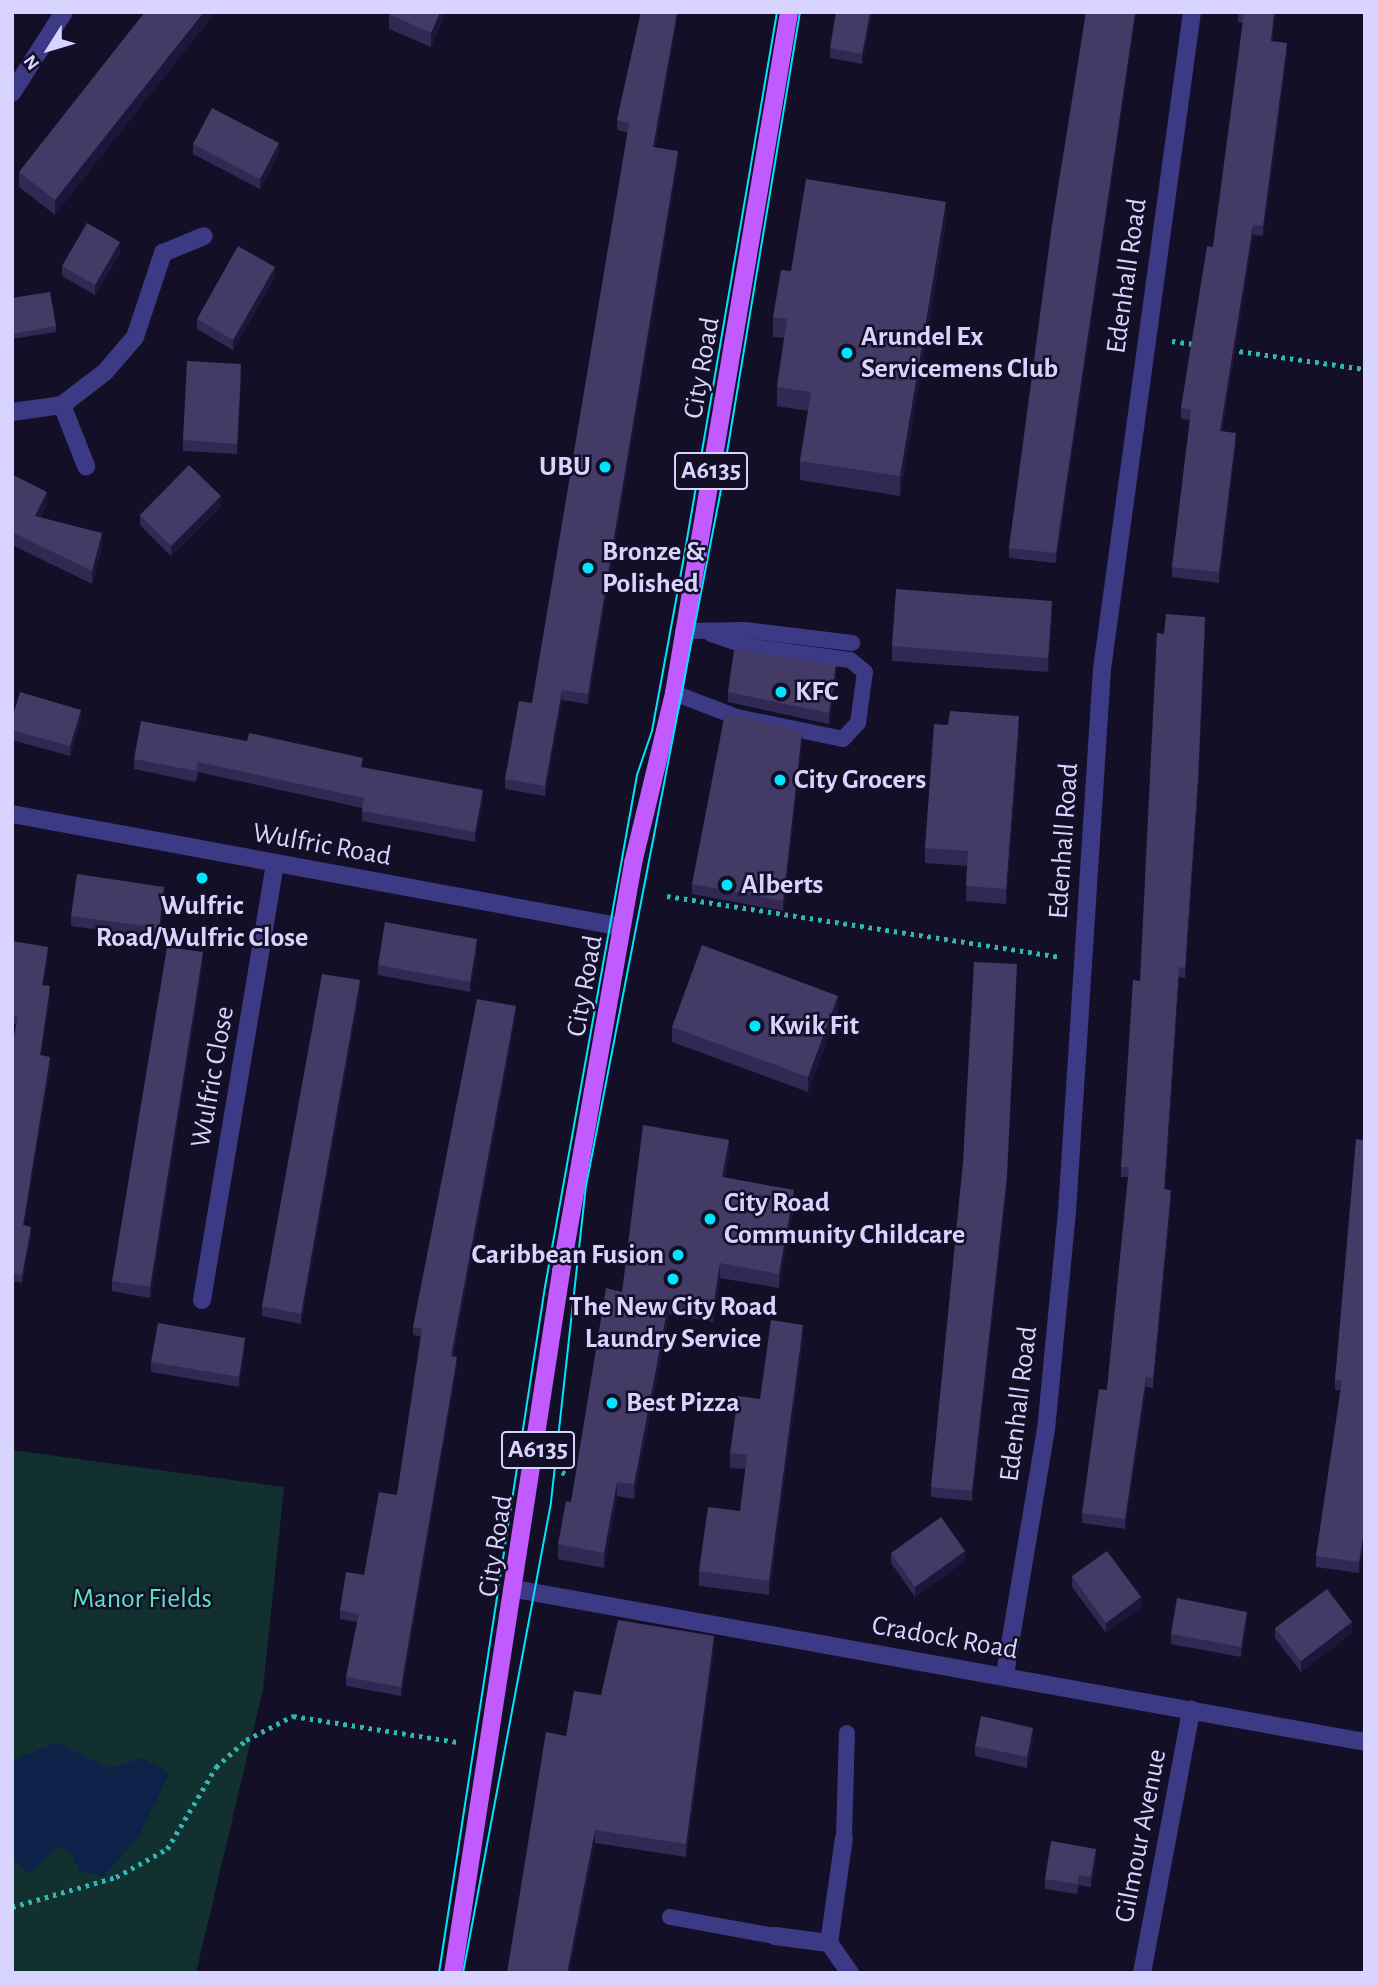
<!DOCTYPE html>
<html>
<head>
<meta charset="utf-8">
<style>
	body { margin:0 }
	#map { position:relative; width:1377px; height:1985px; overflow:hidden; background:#130f26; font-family:"Alegreya Sans",sans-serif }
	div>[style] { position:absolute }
	.green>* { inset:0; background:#12302f }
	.water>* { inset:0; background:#0c2248 }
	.path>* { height:4.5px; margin-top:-2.25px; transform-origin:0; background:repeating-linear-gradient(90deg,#2fb8b0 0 3.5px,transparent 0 8.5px) }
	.lane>* { height:16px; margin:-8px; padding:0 8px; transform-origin:8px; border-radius:8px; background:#3d3a85 }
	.street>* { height:18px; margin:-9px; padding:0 9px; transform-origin:9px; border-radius:9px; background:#3d3a85 }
	.primary>* { height:18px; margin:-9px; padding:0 9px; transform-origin:9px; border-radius:9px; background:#c25bff }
	.tram>* { height:2px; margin:-1px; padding:0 1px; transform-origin:1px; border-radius:1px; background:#00e5ff }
	.wall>* { inset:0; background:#312854 }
	.shaded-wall>* { inset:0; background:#1d163a }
	.building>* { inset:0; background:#433a66 }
	.dots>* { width:19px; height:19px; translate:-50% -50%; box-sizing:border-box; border:4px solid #130f26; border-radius:50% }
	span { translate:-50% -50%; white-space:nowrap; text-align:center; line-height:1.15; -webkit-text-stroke:5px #130f26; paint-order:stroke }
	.shield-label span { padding:2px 5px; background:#130f26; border:2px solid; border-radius:5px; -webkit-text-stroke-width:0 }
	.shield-label { font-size:26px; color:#d9d4ff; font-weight:700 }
	.street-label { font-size:28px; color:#d9d4ff }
	.poi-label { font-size:28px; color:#d9d4ff; font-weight:700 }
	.left { translate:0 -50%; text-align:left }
	.right { translate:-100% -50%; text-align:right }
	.park-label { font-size:28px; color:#5fe0c0 }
	.frame { position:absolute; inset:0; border:14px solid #d9d4ff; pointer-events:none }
	.north { position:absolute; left:14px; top:14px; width:70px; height:70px; -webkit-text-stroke:5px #130f26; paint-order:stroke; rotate:233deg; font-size:19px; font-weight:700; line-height:28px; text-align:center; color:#d9d4ff }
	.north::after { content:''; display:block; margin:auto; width:24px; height:32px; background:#d9d4ff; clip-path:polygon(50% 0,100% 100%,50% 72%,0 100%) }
</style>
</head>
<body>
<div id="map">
	<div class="green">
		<div style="clip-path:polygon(12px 1450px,284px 1487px,263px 1689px,196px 1973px,12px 1973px)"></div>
	</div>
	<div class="water">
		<div style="clip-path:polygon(57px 1742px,109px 1768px,142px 1758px,170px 1773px,139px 1836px,104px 1876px,79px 1871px,72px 1853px,59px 1846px,30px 1874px,12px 1858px,12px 1761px)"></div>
	</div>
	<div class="path">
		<div style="left:1172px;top:341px;width:22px;rotate:8deg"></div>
		<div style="left:1231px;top:350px;width:135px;rotate:8.1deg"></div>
		<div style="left:667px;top:896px;width:397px;rotate:8.8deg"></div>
		<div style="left:562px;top:1472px;width:4px;rotate:27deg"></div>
		<div style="left:12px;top:1907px;width:108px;rotate:-16.1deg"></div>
		<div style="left:116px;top:1877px;width:58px;rotate:-28.8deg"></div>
		<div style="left:167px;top:1849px;width:96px;rotate:-59.1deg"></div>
		<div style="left:216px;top:1767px;width:40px;rotate:-42deg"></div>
		<div style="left:246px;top:1740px;width:53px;rotate:-27.1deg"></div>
		<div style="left:293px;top:1716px;width:167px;rotate:9deg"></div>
	</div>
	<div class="lane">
		<div style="left:683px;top:631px;width:62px;rotate:-0.9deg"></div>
		<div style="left:745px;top:630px;width:108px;rotate:6.9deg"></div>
		<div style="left:674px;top:693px;width:67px;rotate:20.9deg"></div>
		<div style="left:737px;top:717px;width:108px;rotate:11.7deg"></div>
		<div style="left:843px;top:739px;width:22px;rotate:-47deg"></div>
		<div style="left:858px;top:723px;width:51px;rotate:-82.2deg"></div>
		<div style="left:865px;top:672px;width:19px;rotate:-141deg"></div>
		<div style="left:850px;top:660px;width:105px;rotate:-172.3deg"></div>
		<div style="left:746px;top:646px;width:37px;rotate:-161deg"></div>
		<div style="left:844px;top:1838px;width:105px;rotate:-88.4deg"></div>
		<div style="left:670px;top:1917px;width:107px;rotate:10.3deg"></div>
	</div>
	<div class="street">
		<div style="left:12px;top:93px;width:96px;rotate:-57.3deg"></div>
		<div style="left:62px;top:405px;width:66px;rotate:68.5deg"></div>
		<div style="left:12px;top:412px;width:50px;rotate:-8deg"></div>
		<div style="left:62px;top:405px;width:54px;rotate:-37.5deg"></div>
		<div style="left:105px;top:372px;width:46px;rotate:-49.4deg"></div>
		<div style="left:135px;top:337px;width:89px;rotate:-71.6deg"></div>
		<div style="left:163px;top:253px;width:44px;rotate:-22.5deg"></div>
		<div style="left:12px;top:814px;width:620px;rotate:10.49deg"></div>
		<div style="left:202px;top:1300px;width:442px;rotate:-80.5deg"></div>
		<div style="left:515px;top:1589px;width:864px;rotate:10.2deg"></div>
		<div style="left:1005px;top:1674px;width:247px;rotate:-80.5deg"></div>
		<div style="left:1046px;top:1430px;width:219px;rotate:-84.5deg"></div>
		<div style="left:1067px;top:1212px;width:544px;rotate:-86.31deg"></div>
		<div style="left:1102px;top:669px;width:663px;rotate:-82.2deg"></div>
		<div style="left:775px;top:1936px;width:54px;rotate:7.4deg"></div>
		<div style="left:829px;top:1943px;width:37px;rotate:55deg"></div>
		<div style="left:829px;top:1943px;width:106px;rotate:-81.9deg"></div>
		<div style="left:1142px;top:1973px;width:268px;rotate:-79.4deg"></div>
	</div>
	<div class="primary">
		<div style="left:453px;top:1973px;width:709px;rotate:-81.24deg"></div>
		<div style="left:561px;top:1272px;width:415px;rotate:-80deg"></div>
		<div style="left:633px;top:863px;width:175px;rotate:-76.4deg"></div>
		<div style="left:674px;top:693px;width:691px;rotate:-80.41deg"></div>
	</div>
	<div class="tram">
		<div style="left:439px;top:1973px;width:694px;rotate:-81.22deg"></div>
		<div style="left:545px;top:1287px;width:520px;rotate:-79.81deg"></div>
		<div style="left:637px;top:775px;width:46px;rotate:-71.2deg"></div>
		<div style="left:652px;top:731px;width:183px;rotate:-79.6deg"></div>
		<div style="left:685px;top:551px;width:547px;rotate:-80.31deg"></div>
		<div style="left:463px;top:1973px;width:479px;rotate:-79.4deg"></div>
		<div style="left:551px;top:1502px;width:318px;rotate:-83.7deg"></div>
		<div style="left:586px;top:1186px;width:704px;rotate:-79.03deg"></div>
		<div style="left:720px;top:495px;width:490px;rotate:-80.6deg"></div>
	</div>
	<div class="wall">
		<div style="clip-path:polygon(145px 12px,55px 215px,19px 187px,19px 172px)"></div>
		<div style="clip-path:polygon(446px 12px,431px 47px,389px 29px,389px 14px)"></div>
		<div style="clip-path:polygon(641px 12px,678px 12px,655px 147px,678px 161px,588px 704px,562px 700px,545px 796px,505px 789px,505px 779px,532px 703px,628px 133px,617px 130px,617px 120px)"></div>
		<div style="clip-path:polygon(872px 12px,862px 64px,830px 58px,830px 48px)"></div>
		<div style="clip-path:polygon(1086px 12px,1136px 12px,1056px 563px,1009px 558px,1009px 548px)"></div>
		<div style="clip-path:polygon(1238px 12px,1275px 12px,1272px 41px,1287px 54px,1263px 236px,1253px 235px,1222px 431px,1236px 443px,1219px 583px,1172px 577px,1172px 567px,1190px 420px,1181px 419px,1181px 408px,1213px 247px,1243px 23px,1238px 22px)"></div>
		<div style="clip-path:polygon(193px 144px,279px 153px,260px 189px,193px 154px)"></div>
		<div style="clip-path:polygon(946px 221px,900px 496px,800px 480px,800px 461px,808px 411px,777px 406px,777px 387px,784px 338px,773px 337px,773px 317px,791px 271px)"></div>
		<div style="clip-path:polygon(120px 253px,95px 295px,62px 276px,62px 266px)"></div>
		<div style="clip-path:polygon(275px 277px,233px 350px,197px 329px,197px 319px)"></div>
		<div style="clip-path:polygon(12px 298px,56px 326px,56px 332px,12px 339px)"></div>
		<div style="clip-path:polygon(241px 375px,237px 454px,183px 451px,183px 440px)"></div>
		<div style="clip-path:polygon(12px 477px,47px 505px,41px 517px,102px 546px,92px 584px,12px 545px)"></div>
		<div style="clip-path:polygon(221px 506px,171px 556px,140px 525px,140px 515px)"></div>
		<div style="clip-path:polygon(1052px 616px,1048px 672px,892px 661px,892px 646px)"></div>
		<div style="clip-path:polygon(1205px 627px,1198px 789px,1185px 978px,1179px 977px,1165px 1189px,1171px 1200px,1153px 1388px,1146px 1387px,1125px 1529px,1082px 1523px,1082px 1513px,1107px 1390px,1128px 1177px,1121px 1177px,1121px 1167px,1140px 981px,1164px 634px)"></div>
		<div style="clip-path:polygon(836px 676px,829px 724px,728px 702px,728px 692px)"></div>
		<div style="clip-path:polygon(12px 719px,81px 720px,70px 756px,12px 740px)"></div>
		<div style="clip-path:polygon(948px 725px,1019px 731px,1006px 904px,966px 901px,967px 866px,925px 863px,925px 848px)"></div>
		<div style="clip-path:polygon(802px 741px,783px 911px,692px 894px,692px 884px)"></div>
		<div style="clip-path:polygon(134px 759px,363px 768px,483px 800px,475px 842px,362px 821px,362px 808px,198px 772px,196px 782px,134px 769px)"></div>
		<div style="clip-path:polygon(164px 897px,159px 938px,71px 926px,71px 916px)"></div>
		<div style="clip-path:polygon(12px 941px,48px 954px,43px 985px,50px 994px,41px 1056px,50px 1065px,24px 1225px,31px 1234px,22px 1283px,12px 1281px,12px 1048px,16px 1024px,12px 1023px)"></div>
		<div style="clip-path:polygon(477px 950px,470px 992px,378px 975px,378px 965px)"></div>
		<div style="clip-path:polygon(203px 962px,150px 1298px,112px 1291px,112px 1281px)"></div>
		<div style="clip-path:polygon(360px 990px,301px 1324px,262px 1316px,262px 1306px)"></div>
		<div style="clip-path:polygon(838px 1011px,808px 1092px,672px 1042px,672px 1027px)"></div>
		<div style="clip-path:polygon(516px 1015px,453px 1356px,457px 1366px,401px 1696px,346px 1686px,346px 1677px,357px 1622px,340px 1619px,340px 1610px,364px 1575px,397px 1495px,421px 1337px,413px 1335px,413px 1327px)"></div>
		<div style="clip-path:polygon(1365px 1115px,1365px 1535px,1359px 1573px,1316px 1567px,1316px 1556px,1341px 1390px,1335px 1390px,1335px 1380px,1363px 1140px)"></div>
		<div style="clip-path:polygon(729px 1154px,725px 1178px,794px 1204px,779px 1288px,720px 1278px,713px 1322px,669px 1314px,634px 1499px,617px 1496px,604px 1568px,558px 1559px,558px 1544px,571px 1502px,622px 1292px)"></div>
		<div style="clip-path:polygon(1007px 1185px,972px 1501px,931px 1497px,931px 1487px)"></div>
		<div style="clip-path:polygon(803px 1340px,769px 1595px,699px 1586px,699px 1571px,740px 1511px,746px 1469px,730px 1468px,730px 1453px,760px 1399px)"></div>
		<div style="clip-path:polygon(245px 1348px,239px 1387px,151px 1372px,151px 1362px)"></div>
		<div style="clip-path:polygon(891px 1553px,965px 1561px,915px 1597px,891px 1563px)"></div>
		<div style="clip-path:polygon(1072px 1576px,1141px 1607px,1106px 1633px,1072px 1587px)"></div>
		<div style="clip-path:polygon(1247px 1622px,1241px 1657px,1171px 1644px,1171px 1634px)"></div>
		<div style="clip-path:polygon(1275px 1628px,1352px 1633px,1301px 1672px,1275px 1638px)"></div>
		<div style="clip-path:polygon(714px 1649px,686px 1857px,595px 1843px,569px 1973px,507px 1973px,566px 1736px,601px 1695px)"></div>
		<div style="clip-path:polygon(1033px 1738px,1027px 1768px,975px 1756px,975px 1746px)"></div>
		<div style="clip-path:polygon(1096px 1860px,1091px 1887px,1079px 1885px,1077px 1894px,1045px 1889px,1045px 1879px)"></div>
	</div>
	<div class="shaded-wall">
		<div style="clip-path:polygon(204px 12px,216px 12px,55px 215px,55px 200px)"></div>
		<div style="clip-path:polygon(440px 12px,446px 12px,431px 47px,431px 33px)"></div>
		<div style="clip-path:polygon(677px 12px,678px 12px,653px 157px,653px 147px)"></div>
		<div style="clip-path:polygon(870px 12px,872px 12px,862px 64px,862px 54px)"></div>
		<div style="clip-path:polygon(1135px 12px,1136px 12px,1056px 563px,1056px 553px)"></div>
		<div style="clip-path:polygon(1274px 12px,1275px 12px,1271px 51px,1271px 41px)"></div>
		<div style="clip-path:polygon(1287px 43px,1287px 54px,1263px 236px,1263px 226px)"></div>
		<div style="clip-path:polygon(279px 143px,279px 153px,260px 189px,260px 179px)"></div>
		<div style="clip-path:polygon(678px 151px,678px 161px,588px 704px,588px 694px)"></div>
		<div style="clip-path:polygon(946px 202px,946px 221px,900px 496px,900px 476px)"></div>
		<div style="clip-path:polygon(1253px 225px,1253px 235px,1220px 441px,1220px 431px)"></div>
		<div style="clip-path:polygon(120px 242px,120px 253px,95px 295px,95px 285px)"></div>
		<div style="clip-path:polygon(275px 267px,275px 277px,233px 350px,233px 340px)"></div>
		<div style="clip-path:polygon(1236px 433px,1236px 443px,1219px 583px,1219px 572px)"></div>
		<div style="clip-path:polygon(47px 492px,47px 505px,35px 529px,35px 516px)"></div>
		<div style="clip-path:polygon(221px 496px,221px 506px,171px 556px,171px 546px)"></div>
		<div style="clip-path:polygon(102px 533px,102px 546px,92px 584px,92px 571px)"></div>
		<div style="clip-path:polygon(1052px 601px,1052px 616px,1048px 672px,1048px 658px)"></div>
		<div style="clip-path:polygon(1205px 627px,1198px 789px,1185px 978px,1185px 968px)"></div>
		<div style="clip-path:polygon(836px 665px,836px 676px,829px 724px,829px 713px)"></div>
		<div style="clip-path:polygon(562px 690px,562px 700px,545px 796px,545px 786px)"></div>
		<div style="clip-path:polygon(81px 710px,81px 720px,70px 756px,70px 746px)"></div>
		<div style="clip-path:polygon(1019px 716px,1019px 731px,1006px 904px,1006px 889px)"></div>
		<div style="clip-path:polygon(802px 731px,802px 741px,783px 911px,783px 901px)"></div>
		<div style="clip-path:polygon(483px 790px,483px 800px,475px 842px,475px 832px)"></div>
		<div style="clip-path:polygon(164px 887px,164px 897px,159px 938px,159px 928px)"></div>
		<div style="clip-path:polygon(477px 939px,477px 950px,470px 992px,470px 982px)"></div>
		<div style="clip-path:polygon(48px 947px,48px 954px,42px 993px,42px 985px)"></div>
		<div style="clip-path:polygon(203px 952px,203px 962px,150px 1298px,150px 1287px)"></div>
		<div style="clip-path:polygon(1179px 967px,1179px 977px,1164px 1199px,1164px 1189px)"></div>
		<div style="clip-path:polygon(1017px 974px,1007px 1185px,972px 1501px,972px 1491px)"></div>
		<div style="clip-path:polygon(360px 980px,360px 990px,301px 1324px,301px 1314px)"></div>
		<div style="clip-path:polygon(50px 986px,50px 994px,40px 1063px,40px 1055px)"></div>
		<div style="clip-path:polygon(838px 996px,838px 1011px,808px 1092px,808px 1077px)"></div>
		<div style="clip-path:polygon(516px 1006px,516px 1015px,451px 1365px,451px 1356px)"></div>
		<div style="clip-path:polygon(50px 1057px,50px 1065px,23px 1233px,23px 1225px)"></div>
		<div style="clip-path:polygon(729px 1140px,729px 1154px,722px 1192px,722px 1177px)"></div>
		<div style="clip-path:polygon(794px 1190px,794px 1204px,779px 1288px,779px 1274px)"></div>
		<div style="clip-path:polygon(1171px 1190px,1171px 1200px,1153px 1388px,1153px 1378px)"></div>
		<div style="clip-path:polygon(31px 1227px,31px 1234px,22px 1283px,22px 1275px)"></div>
		<div style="clip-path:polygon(720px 1263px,720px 1278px,713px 1322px,713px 1308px)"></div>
		<div style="clip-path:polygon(669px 1300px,669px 1314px,634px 1499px,634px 1484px)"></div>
		<div style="clip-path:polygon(803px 1325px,803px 1340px,769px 1595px,769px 1581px)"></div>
		<div style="clip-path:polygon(245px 1338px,245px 1348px,239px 1387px,239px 1377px)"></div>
		<div style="clip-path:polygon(457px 1357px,457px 1366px,401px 1696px,401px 1687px)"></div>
		<div style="clip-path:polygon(1146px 1377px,1146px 1387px,1125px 1529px,1125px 1519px)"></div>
		<div style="clip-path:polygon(617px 1482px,617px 1496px,604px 1568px,604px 1553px)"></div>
		<div style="clip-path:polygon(1365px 1525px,1365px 1535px,1359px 1573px,1359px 1562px)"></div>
		<div style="clip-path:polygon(965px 1551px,965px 1561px,915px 1597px,915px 1587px)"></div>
		<div style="clip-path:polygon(1141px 1597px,1141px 1607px,1106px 1633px,1106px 1623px)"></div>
		<div style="clip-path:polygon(1247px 1612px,1247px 1622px,1241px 1657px,1241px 1647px)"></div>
		<div style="clip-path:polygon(1352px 1622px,1352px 1633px,1301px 1672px,1301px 1661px)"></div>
		<div style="clip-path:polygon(714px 1636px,714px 1649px,686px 1857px,686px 1844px)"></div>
		<div style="clip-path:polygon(1033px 1728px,1033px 1738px,1027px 1768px,1027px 1757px)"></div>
		<div style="clip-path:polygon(595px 1830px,595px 1843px,569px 1973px,567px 1973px)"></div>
		<div style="clip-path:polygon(1096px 1849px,1096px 1860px,1091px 1887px,1091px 1877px)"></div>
	</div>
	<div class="building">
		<div style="clip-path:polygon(145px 12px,204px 12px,55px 200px,19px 172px)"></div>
		<div style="clip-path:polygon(390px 12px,440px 12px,431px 33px,389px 14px)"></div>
		<div style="clip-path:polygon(641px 12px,677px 12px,653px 147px,678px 151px,588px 694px,562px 690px,545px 786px,505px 779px,519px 701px,532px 703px,629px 123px,617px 120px)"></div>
		<div style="clip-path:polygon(836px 12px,870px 12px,862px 54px,830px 48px)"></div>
		<div style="clip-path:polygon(1086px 12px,1135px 12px,1056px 553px,1009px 548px,1052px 225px)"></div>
		<div style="clip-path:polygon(1238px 12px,1274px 12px,1271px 41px,1287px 43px,1263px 226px,1253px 225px,1220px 431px,1236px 433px,1219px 572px,1172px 567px,1191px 410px,1181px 408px,1207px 246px,1213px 247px,1244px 13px)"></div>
		<div style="clip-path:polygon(212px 108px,279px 143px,260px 179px,193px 144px)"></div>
		<div style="clip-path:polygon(806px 179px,946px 202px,900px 476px,800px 461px,811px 392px,777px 387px,787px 319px,773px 317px,781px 270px,791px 271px)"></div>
		<div style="clip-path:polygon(87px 223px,120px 242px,95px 285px,62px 266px)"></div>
		<div style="clip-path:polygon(238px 246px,275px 267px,233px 340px,197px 319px)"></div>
		<div style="clip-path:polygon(50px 292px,56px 326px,12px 334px,12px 298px)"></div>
		<div style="clip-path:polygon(187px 361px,241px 364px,237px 444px,183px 440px)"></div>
		<div style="clip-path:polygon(189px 465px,221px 496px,171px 546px,140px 515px)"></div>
		<div style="clip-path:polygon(13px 475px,47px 492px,35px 516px,102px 533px,92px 571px,12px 532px,12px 477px)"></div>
		<div style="clip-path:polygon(896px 589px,1052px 601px,1048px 658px,892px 646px)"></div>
		<div style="clip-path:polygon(1166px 614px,1205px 617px,1198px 779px,1185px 968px,1179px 967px,1164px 1189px,1171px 1190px,1153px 1378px,1146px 1377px,1125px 1519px,1082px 1513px,1099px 1389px,1107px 1390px,1129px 1167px,1121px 1167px,1133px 980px,1140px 981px,1157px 633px,1164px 634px)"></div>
		<div style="clip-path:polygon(734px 650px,836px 665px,829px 713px,728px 692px)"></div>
		<div style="clip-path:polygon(20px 692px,81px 710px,70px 746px,12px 730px,12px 719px)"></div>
		<div style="clip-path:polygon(950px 711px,1019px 716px,1006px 889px,966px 886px,968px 851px,925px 848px,934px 724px,948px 725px)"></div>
		<div style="clip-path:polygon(725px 713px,802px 731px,783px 901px,692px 884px)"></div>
		<div style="clip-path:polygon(141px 721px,247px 741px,249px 733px,363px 758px,361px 767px,483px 790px,475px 832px,362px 811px,364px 798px,198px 762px,196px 771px,134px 759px)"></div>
		<div style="clip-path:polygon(77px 874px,164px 887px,159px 928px,71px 916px)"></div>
		<div style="clip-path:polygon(385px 922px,477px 939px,470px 982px,378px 965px)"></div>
		<div style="clip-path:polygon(12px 941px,48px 947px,42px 985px,50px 986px,40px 1055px,50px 1057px,23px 1225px,31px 1227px,22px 1275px,12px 1273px,12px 1048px,18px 1017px,12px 1016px)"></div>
		<div style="clip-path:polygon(702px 945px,838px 996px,808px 1077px,672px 1027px)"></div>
		<div style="clip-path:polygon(167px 947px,203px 952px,150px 1287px,112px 1281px)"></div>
		<div style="clip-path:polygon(974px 962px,1017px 964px,1007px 1175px,972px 1491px,931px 1487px,963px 1162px)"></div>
		<div style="clip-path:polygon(322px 974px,360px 980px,301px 1314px,262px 1306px)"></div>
		<div style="clip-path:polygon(477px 999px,516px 1006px,451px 1356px,457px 1357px,401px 1687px,346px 1677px,359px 1614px,340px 1610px,346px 1572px,364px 1575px,379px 1492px,397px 1495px,422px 1328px,413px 1327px)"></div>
		<div style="clip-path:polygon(1365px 1115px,1365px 1525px,1359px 1562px,1316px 1556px,1342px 1380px,1335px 1380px,1356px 1139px,1363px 1140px)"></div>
		<div style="clip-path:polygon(643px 1125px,729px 1140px,722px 1177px,794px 1190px,779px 1274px,720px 1263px,713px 1308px,669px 1300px,634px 1484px,617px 1482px,604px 1553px,558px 1544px,566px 1501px,571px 1502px,606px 1288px,622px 1292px)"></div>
		<div style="clip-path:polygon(771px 1320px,803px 1325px,769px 1581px,699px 1571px,708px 1507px,740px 1511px,747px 1455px,730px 1453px,738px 1396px,760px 1399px)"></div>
		<div style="clip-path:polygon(158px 1323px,245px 1338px,239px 1377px,151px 1362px)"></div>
		<div style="clip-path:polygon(941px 1517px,965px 1551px,915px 1587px,891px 1553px)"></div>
		<div style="clip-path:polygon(1107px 1551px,1141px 1597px,1106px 1623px,1072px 1576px)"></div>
		<div style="clip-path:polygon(1327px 1589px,1352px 1622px,1301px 1661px,1275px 1628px)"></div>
		<div style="clip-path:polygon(1177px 1598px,1247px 1612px,1241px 1647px,1171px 1634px)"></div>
		<div style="clip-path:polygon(618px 1620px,714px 1636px,686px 1844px,595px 1830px,567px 1973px,507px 1973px,546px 1732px,566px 1736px,574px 1691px,601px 1695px)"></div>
		<div style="clip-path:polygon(981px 1716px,1033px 1728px,1027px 1757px,975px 1746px)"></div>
		<div style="clip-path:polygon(1051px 1841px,1096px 1849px,1091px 1877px,1079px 1875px,1077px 1884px,1045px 1879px)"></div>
	</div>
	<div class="dots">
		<div style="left:847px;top:353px;background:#00e5ff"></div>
		<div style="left:605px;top:467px;background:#00e5ff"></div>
		<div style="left:588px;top:568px;background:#00e5ff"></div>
		<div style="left:781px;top:692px;background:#00e5ff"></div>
		<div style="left:780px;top:780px;background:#00e5ff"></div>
		<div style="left:202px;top:878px;background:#00e5ff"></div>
		<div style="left:727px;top:885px;background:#00e5ff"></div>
		<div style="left:755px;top:1026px;background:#00e5ff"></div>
		<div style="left:710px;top:1219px;background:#00e5ff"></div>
		<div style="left:678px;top:1255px;background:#00e5ff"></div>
		<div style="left:673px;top:1279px;background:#00e5ff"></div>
		<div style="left:612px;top:1403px;background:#00e5ff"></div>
	</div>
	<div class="shield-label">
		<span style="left:711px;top:471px">A6135</span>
		<span style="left:538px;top:1450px">A6135</span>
	</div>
	<div class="street-label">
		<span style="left:1127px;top:276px;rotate:-82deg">Edenhall Road</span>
		<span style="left:702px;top:368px;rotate:-80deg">City Road</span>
		<span style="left:1064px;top:841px;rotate:-86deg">Edenhall Road</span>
		<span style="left:322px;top:845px;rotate:10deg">Wulfric Road</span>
		<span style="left:585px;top:986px;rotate:-80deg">City Road</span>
		<span style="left:213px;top:1077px;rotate:-80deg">Wulfric Close</span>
		<span style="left:1019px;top:1404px;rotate:-83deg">Edenhall Road</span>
		<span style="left:496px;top:1546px;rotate:-81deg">City Road</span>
		<span style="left:945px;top:1638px;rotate:10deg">Cradock Road</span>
		<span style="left:1141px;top:1836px;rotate:-79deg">Gilmour Avenue</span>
	</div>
	<div class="poi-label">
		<span class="left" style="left:861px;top:353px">Arundel Ex<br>Servicemens Club</span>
		<span class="right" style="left:591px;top:467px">UBU</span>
		<span class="left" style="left:602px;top:568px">Bronze &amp;<br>Polished</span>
		<span class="left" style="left:795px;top:692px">KFC</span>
		<span class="left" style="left:794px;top:780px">City Grocers</span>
		<span class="left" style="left:741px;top:885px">Alberts</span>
		<span style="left:202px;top:922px">Wulfric<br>Road/Wulfric Close</span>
		<span class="left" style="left:769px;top:1026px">Kwik Fit</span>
		<span class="left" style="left:724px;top:1219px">City Road<br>Community Childcare</span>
		<span class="right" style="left:664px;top:1255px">Caribbean Fusion</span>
		<span style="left:673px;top:1323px">The New City Road<br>Laundry Service</span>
		<span class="left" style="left:626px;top:1403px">Best Pizza</span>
	</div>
	<div class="park-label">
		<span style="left:142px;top:1599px">Manor Fields</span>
	</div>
	<div class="frame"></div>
	<div class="north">N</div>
</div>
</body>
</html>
